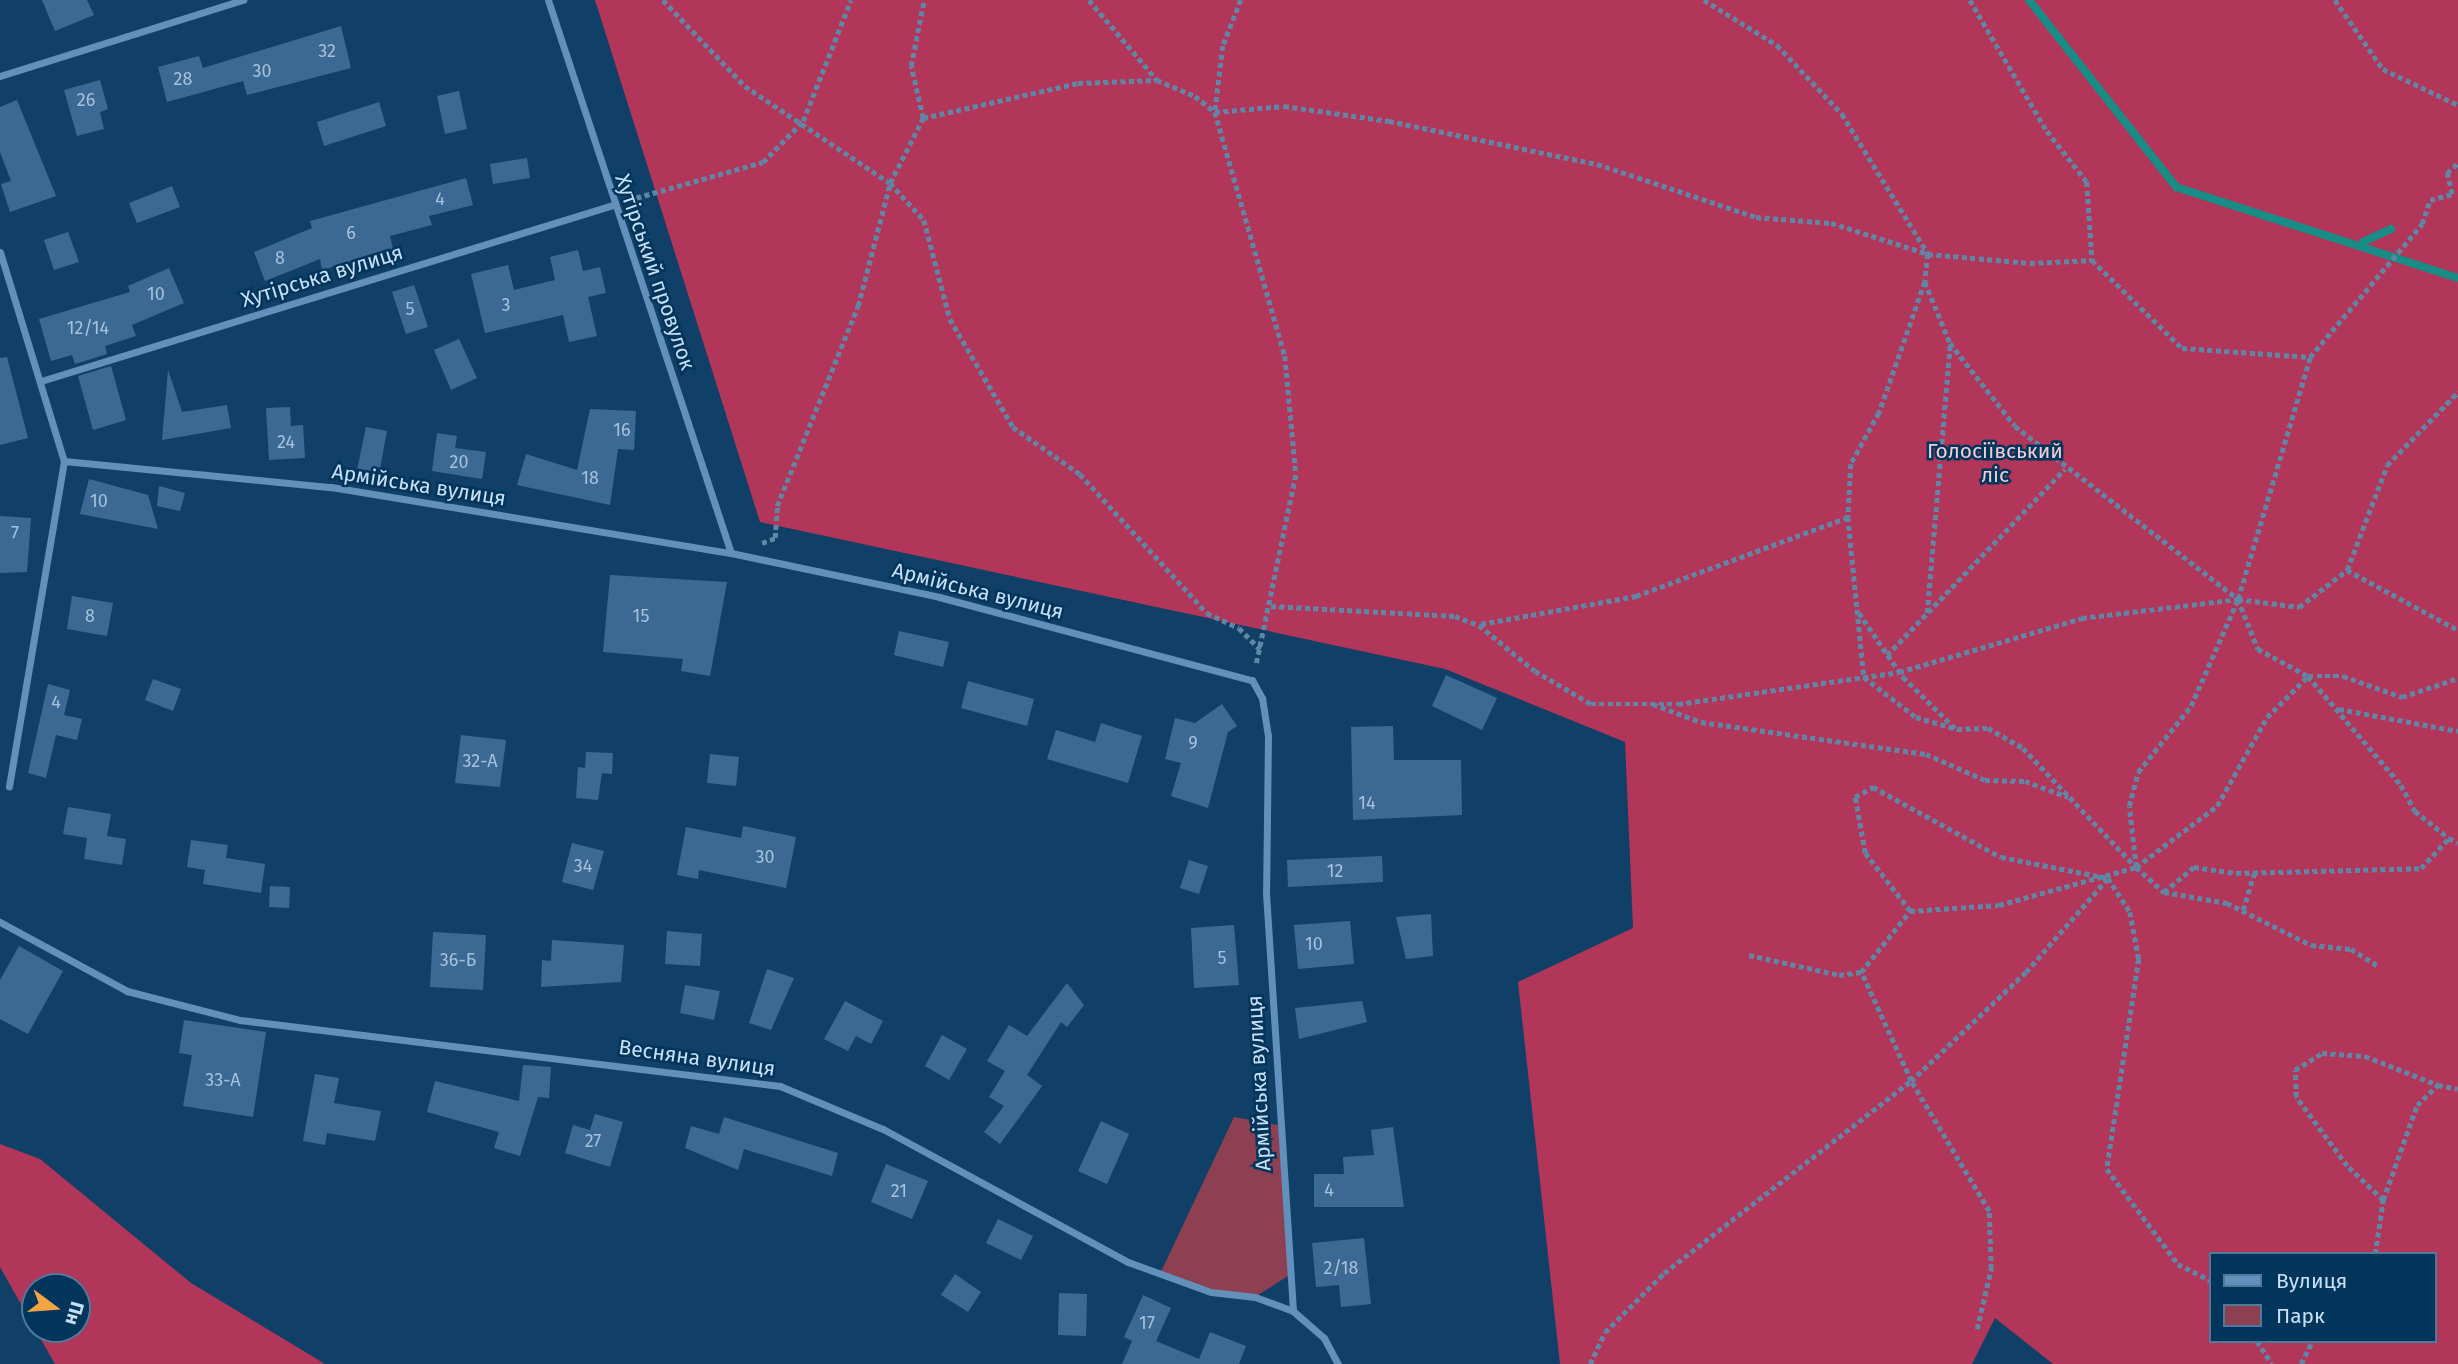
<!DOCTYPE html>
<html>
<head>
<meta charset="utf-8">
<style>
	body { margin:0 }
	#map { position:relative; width:2458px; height:1364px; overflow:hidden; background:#104067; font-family:"Fira Sans",sans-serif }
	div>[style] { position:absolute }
	.green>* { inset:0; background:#8d4052 }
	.forest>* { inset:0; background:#b23659 }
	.stream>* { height:8px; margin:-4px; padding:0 4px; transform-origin:4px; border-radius:4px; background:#178d85 }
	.building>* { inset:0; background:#3c6993 }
	.path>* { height:4.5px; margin-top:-2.25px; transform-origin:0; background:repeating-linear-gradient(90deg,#6086a6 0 5px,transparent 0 8.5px) }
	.street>* { height:7px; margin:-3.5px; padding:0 3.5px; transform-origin:3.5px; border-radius:3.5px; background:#6190bb }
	span { translate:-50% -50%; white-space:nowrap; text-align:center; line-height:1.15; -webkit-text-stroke:5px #02355b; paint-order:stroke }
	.number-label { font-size:18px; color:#a4c2de }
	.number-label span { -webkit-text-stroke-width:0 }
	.street-label { font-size:21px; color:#c7e0f7 }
	.park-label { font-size:21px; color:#efcdd2 }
	.legend { position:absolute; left:2209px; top:1252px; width:228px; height:91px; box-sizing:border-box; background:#02355b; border:2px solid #517999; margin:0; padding:9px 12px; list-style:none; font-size:21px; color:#c7e0f7 }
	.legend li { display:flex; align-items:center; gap:14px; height:35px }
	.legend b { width:35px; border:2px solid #517999 }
	.north { position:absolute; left:21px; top:1273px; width:70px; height:70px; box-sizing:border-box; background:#02355b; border:2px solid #517999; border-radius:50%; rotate:106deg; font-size:19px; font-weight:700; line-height:28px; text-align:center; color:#c7e0f7 }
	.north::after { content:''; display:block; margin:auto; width:24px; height:32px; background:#f4a443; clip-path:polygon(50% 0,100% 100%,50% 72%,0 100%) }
</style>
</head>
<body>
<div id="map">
	<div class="green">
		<div style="clip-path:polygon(1234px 1117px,1278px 1125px,1291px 1274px,1255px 1297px,1211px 1292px,1160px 1274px)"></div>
	</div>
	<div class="forest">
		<div style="clip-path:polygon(evenodd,595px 0,2458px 0,2458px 1364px,2053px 1364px,1995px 1318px,1972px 1364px,1560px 1364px,1518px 982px,1633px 928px,1625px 742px,1445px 669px,760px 522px,595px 0,2211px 1254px,2435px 1254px,2435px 1341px,2211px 1341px,2211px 1254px)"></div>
		<div style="clip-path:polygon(0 1144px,40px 1159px,191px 1283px,325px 1364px,55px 1364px,35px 1329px,77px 1329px,77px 1287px,35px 1287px,35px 1329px,0 1267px)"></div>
	</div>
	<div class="stream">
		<div style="left:2029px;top:0;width:238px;rotate:51.8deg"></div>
		<div style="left:2176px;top:187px;width:296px;rotate:17.9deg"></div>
		<div style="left:2363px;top:242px;width:31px;rotate:-25deg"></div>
	</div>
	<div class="building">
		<div style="clip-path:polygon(42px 0,87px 0,94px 15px,55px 31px)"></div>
		<div style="clip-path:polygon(341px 26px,351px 68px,247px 95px,243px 81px,167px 102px,158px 67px,199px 56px,203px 68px)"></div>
		<div style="clip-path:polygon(100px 80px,108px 109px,100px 112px,104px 129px,77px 136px,64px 90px)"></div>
		<div style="clip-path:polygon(459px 91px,467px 129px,445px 134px,437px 96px)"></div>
		<div style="clip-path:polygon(17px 100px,56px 196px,10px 212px,1px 184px,11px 181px,0 152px,0 107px)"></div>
		<div style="clip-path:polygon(379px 102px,386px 126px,324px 146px,317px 122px)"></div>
		<div style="clip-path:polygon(527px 158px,530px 178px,493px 184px,490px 164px)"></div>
		<div style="clip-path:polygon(466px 178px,473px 205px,429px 216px,432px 225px,390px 236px,393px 249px,322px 270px,320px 259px,265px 281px,254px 252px,312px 228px,310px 221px)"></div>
		<div style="clip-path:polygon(172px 186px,180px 207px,137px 223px,129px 203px)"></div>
		<div style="clip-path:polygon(68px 232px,79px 262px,54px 270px,44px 240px)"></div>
		<div style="clip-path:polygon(578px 250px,583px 271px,600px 267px,606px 293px,588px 297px,597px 336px,569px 342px,563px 315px,485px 333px,471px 274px,508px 265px,514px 290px,555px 280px,550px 257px)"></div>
		<div style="clip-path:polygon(169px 268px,184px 303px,132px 325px,136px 336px,105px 346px,107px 354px,75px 364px,72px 355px,51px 361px,39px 319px,130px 292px,128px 286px)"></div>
		<div style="clip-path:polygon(414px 285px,428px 327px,406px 334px,392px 292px)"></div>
		<div style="clip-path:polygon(459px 339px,477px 378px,451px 390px,434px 350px)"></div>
		<div style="clip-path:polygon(7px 357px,28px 438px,0 445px,0 358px)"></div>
		<div style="clip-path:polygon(111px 366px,126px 420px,93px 430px,78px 376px)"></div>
		<div style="clip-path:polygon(168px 370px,182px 412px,227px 405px,231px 428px,162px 440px)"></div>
		<div style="clip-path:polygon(290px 407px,291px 426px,303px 425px,305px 458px,269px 460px,266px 408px)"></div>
		<div style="clip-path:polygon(590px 409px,636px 411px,634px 450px,618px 449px,610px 505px,517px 485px,526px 454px,577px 470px)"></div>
		<div style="clip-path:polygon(366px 427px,387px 431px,379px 474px,357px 470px)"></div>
		<div style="clip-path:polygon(437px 433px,457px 436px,455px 448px,486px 452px,482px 479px,432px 471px)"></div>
		<div style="clip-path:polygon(89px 479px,148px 495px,158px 529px,80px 514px)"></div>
		<div style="clip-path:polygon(159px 486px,185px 493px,180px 511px,157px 506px)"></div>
		<div style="clip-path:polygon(0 516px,31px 518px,27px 572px,0 573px)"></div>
		<div style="clip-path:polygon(610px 575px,727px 582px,710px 676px,681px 671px,683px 659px,603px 652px)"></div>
		<div style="clip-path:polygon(72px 596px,113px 603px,107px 636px,67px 629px)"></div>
		<div style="clip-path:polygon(899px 631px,949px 642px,943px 667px,894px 655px)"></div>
		<div style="clip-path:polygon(1446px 675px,1497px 698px,1482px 730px,1432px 706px)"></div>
		<div style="clip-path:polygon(153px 679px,181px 689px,173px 711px,145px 700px)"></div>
		<div style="clip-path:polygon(968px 681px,1034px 699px,1027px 726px,961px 708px)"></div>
		<div style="clip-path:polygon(48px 684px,70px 690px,64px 715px,82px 719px,77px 740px,56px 735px,46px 778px,28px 773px)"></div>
		<div style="clip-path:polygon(1222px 704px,1237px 726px,1228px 732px,1208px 808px,1171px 796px,1181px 763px,1165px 759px,1175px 718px,1195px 723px)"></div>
		<div style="clip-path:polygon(1101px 723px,1142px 736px,1128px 783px,1047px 759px,1056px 730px,1095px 742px)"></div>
		<div style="clip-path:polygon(1393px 726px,1394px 760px,1461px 760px,1462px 815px,1353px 820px,1351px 727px)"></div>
		<div style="clip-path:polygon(461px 735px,506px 740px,500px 787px,455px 783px)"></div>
		<div style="clip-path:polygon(586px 752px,613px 753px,612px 774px,602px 773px,598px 800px,576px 798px,578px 767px,585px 768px)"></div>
		<div style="clip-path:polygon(710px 754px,739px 757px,736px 786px,707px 783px)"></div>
		<div style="clip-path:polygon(68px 807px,111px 814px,107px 836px,126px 839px,122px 865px,84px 859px,87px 838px,63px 834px)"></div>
		<div style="clip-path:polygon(743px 826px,796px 837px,786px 888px,699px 870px,698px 879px,677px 875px,686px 827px,741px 838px)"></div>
		<div style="clip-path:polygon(191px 840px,228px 845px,226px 858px,265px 864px,261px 893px,203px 884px,205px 870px,187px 867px)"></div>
		<div style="clip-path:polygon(572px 843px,604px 851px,593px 890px,562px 882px)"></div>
		<div style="clip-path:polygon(1382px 856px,1383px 882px,1288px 887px,1287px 860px)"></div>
		<div style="clip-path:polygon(1189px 860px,1208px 866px,1199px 894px,1180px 888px)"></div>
		<div style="clip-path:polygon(270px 886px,290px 887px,289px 908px,269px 907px)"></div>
		<div style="clip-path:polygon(1431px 914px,1433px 956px,1406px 959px,1396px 917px)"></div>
		<div style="clip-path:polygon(1350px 921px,1354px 964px,1298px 969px,1294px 925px)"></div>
		<div style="clip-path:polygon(1234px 925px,1239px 985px,1194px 988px,1191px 928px)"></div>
		<div style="clip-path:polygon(667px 931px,702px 934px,700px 966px,665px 964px)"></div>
		<div style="clip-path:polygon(433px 932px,486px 935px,483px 990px,430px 987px)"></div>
		<div style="clip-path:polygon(552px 940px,624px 945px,621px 982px,541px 987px,542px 960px,551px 961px)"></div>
		<div style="clip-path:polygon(19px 946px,63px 971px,28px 1034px,0 1019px,0 980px)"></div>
		<div style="clip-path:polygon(767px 969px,794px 978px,771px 1030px,749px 1023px)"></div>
		<div style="clip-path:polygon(1067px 983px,1084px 1005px,1067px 1027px,1061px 1022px,1027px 1075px,1042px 1086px,1000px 1144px,984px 1132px,1004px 1106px,989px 1097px,1005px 1071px,987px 1061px,1009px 1025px,1027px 1036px)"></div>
		<div style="clip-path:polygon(685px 985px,720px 991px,714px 1020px,680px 1013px)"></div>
		<div style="clip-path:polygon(845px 1001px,883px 1021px,871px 1044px,856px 1036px,848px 1051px,824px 1039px)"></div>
		<div style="clip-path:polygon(1362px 1001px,1367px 1022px,1299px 1039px,1295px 1008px)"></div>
		<div style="clip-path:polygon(184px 1020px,266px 1032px,253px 1117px,183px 1106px,192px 1055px,179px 1053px)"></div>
		<div style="clip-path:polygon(942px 1035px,967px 1049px,949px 1080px,925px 1066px)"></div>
		<div style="clip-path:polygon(523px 1065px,551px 1067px,549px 1098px,538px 1097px,520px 1156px,494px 1148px,499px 1132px,427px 1112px,435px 1081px,519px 1101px)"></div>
		<div style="clip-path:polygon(315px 1074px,339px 1078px,334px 1103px,381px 1111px,375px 1141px,327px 1133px,325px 1145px,303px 1141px)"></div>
		<div style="clip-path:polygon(595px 1114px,623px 1122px,610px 1167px,565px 1153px,573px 1125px,590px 1130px)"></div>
		<div style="clip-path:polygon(724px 1117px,838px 1153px,832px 1176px,744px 1149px,738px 1170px,685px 1148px,691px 1126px,719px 1134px)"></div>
		<div style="clip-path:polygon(1101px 1121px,1129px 1134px,1107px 1184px,1078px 1171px)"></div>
		<div style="clip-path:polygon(1393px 1127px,1404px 1207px,1314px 1207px,1314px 1174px,1344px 1174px,1343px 1157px,1374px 1155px,1371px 1130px)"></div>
		<div style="clip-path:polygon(886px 1164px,928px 1181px,912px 1219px,871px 1202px)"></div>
		<div style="clip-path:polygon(998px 1219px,1033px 1236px,1021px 1260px,986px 1243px)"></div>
		<div style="clip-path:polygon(1364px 1238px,1371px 1304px,1341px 1307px,1339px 1285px,1316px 1287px,1312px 1243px)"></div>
		<div style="clip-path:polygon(955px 1274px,981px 1292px,968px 1312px,941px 1295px)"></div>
		<div style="clip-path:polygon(1059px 1293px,1087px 1294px,1086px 1336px,1058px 1335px)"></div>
		<div style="clip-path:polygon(1143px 1295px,1171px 1308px,1156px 1341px,1199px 1359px,1210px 1332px,1246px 1346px,1239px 1364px,1122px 1364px,1132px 1341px,1124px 1337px)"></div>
	</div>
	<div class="path">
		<div style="left:663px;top:0;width:119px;rotate:46.4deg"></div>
		<div style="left:745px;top:86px;width:174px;rotate:33.8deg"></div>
		<div style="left:890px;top:183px;width:50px;rotate:47.4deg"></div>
		<div style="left:924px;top:220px;width:102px;rotate:75.3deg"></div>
		<div style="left:950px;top:319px;width:125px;rotate:59.7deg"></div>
		<div style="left:1013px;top:427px;width:82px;rotate:35deg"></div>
		<div style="left:1080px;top:474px;width:188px;rotate:47.6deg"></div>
		<div style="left:1207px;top:613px;width:35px;rotate:25deg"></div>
		<div style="left:1239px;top:628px;width:30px;rotate:45deg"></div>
		<div style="left:1089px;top:0;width:105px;rotate:49.6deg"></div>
		<div style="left:1157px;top:80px;width:41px;rotate:22.8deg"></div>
		<div style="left:1195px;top:96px;width:26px;rotate:39deg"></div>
		<div style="left:1215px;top:112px;width:69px;rotate:-5deg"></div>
		<div style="left:1284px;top:106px;width:106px;rotate:8.1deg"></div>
		<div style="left:1389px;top:121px;width:212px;rotate:11.7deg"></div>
		<div style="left:1597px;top:164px;width:168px;rotate:18.4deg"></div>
		<div style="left:1756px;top:217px;width:75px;rotate:4.6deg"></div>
		<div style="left:1831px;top:223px;width:102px;rotate:17.7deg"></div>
		<div style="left:1928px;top:254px;width:102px;rotate:5deg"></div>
		<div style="left:2030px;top:263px;width:62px;rotate:-2.8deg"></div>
		<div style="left:1241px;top:0;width:49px;rotate:111.4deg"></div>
		<div style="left:1223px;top:46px;width:66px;rotate:96.9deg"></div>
		<div style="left:1215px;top:112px;width:254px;rotate:74deg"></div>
		<div style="left:1285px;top:356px;width:120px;rotate:84.7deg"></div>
		<div style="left:1296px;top:475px;width:195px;rotate:101.8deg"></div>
		<div style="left:1704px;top:0;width:86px;rotate:31.7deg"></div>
		<div style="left:1777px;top:45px;width:95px;rotate:46.7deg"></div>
		<div style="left:1842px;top:114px;width:164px;rotate:58.4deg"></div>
		<div style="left:1928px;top:254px;width:28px;rotate:96deg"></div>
		<div style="left:1925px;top:282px;width:66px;rotate:67.7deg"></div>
		<div style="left:1950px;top:343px;width:105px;rotate:51.9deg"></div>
		<div style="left:2015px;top:426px;width:282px;rotate:37.8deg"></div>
		<div style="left:2238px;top:599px;width:54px;rotate:68.2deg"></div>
		<div style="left:2258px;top:649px;width:57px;rotate:28.4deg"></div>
		<div style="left:2308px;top:676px;width:143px;rotate:49.5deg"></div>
		<div style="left:2401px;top:785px;width:30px;rotate:62deg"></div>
		<div style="left:2415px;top:811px;width:43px;rotate:38.5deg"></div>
		<div style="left:1970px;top:0;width:152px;rotate:59.6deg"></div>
		<div style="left:2047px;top:131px;width:65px;rotate:51.9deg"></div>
		<div style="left:2087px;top:182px;width:78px;rotate:86.3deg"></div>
		<div style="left:2092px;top:260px;width:126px;rotate:44.4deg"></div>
		<div style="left:2182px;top:348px;width:128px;rotate:4deg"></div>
		<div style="left:2335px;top:0;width:84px;rotate:55.2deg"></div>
		<div style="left:2383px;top:69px;width:83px;rotate:25.6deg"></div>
		<div style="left:923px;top:118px;width:159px;rotate:-12.7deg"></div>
		<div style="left:1078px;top:83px;width:78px;rotate:-2.2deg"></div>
		<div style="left:628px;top:200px;width:140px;rotate:-15.7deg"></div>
		<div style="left:763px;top:162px;width:57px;rotate:-45.7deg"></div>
		<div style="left:803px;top:121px;width:130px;rotate:-68.4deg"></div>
		<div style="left:1925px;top:282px;width:139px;rotate:109.3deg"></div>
		<div style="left:1879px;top:413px;width:58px;rotate:118.8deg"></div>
		<div style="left:1851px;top:464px;width:53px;rotate:93.2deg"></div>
		<div style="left:1848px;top:517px;width:161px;rotate:84.3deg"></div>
		<div style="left:1864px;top:677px;width:66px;rotate:37.6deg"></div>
		<div style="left:1916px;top:717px;width:43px;rotate:16.3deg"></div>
		<div style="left:1957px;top:729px;width:31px;rotate:-2deg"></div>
		<div style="left:1988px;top:728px;width:40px;rotate:29.7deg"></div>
		<div style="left:2023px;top:748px;width:164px;rotate:46.5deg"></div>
		<div style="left:2136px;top:867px;width:101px;rotate:-37deg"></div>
		<div style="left:2217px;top:806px;width:102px;rotate:-60.7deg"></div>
		<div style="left:2267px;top:717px;width:58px;rotate:-45deg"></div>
		<div style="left:2308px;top:676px;width:35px"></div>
		<div style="left:2343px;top:676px;width:63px;rotate:19.6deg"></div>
		<div style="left:2402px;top:697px;width:59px;rotate:-18.7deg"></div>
		<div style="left:762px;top:543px;width:14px;rotate:-21deg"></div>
		<div style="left:775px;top:538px;width:32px;rotate:-86deg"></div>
		<div style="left:777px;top:506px;width:216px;rotate:-68deg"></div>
		<div style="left:858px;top:306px;width:127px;rotate:-75.4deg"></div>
		<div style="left:890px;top:183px;width:73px;rotate:-63.1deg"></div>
		<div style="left:923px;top:118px;width:53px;rotate:-103deg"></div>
		<div style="left:911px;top:66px;width:67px;rotate:-78.9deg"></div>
		<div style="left:2347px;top:570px;width:126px;rotate:28.4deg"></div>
		<div style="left:1271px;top:606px;width:184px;rotate:3.1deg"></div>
		<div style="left:1455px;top:616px;width:26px;rotate:21deg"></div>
		<div style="left:1479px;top:625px;width:72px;rotate:39.4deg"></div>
		<div style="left:1535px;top:671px;width:65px;rotate:30.5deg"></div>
		<div style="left:1591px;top:704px;width:87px"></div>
		<div style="left:1678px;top:704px;width:223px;rotate:-8.2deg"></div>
		<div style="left:1899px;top:672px;width:191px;rotate:-16.4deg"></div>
		<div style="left:2082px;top:618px;width:157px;rotate:-6.9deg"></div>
		<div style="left:2238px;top:599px;width:62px;rotate:7.5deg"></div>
		<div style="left:2299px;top:607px;width:61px;rotate:-37.6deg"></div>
		<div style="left:2347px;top:570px;width:112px;rotate:-69.1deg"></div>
		<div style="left:2387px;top:465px;width:102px;rotate:-45.8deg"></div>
		<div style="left:1859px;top:613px;width:78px;rotate:55.5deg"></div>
		<div style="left:1903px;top:677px;width:74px;rotate:44.5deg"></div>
		<div style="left:1927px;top:613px;width:270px;rotate:-85.1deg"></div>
		<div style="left:1481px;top:624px;width:158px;rotate:-10.2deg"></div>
		<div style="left:1636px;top:596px;width:226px;rotate:-20.4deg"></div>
		<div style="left:1887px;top:655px;width:257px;rotate:-46.3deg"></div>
		<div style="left:1653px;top:704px;width:51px;rotate:20.6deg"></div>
		<div style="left:1701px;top:722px;width:227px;rotate:8.1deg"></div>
		<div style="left:1926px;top:754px;width:64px;rotate:23.8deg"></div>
		<div style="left:1985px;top:780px;width:40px;rotate:1.4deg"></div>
		<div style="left:2025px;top:781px;width:46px;rotate:20.4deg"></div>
		<div style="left:2339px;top:709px;width:121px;rotate:10.5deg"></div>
		<div style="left:2136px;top:867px;width:38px;rotate:42deg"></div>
		<div style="left:2164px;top:892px;width:64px;rotate:9.9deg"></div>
		<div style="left:2227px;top:903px;width:94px;rotate:26.6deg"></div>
		<div style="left:2311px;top:945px;width:40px;rotate:5.7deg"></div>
		<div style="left:2351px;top:949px;width:32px;rotate:32deg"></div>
		<div style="left:2164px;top:892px;width:39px;rotate:-40deg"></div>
		<div style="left:2194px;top:867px;width:42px;rotate:8.1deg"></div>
		<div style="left:2236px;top:873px;width:185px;rotate:-1.5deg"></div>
		<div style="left:2421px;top:868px;width:41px;rotate:-47deg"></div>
		<div style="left:2449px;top:838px;width:10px;rotate:29deg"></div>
		<div style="left:2243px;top:910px;width:39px;rotate:-73deg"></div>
		<div style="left:1910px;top:911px;width:73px;rotate:-127.8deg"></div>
		<div style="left:1865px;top:853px;width:57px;rotate:-100.1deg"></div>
		<div style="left:1855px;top:797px;width:21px;rotate:-29deg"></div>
		<div style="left:1873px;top:787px;width:146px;rotate:28.7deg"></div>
		<div style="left:2001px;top:857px;width:109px;rotate:11.1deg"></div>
		<div style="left:2108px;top:878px;width:40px;rotate:57.1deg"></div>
		<div style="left:2130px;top:912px;width:48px;rotate:79.2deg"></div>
		<div style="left:2139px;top:959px;width:212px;rotate:98.7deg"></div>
		<div style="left:2107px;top:1169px;width:119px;rotate:53.2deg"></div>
		<div style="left:2178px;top:1264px;width:37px;rotate:27deg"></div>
		<div style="left:1749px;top:955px;width:92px;rotate:12.5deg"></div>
		<div style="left:1839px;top:975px;width:22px;rotate:-8deg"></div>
		<div style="left:2383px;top:1200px;width:50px;rotate:-136.6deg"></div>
		<div style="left:2347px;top:1166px;width:86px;rotate:-126.5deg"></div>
		<div style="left:2296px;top:1097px;width:27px;rotate:-92deg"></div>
		<div style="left:2295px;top:1070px;width:32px;rotate:-32deg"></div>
		<div style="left:2322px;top:1053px;width:43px;rotate:4deg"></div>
		<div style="left:2365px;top:1056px;width:79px;rotate:21.7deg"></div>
		<div style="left:2375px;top:1254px;width:55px;rotate:-81.6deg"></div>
		<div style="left:2383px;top:1200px;width:101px;rotate:-70.3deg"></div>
		<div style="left:2417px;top:1105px;width:29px;rotate:-44deg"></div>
		<div style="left:2438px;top:1085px;width:20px;rotate:11deg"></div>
		<div style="left:1977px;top:1329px;width:62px;rotate:-76.9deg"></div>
		<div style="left:1991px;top:1269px;width:58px;rotate:-92deg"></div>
		<div style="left:1989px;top:1211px;width:152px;rotate:-121deg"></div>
		<div style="left:1911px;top:1081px;width:120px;rotate:-114.6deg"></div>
		<div style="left:1861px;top:972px;width:78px;rotate:-51.2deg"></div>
		<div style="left:1910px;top:911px;width:89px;rotate:-3.9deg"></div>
		<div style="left:1999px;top:905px;width:142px;rotate:-15.5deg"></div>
		<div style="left:2136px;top:867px;width:61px;rotate:-96.5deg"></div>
		<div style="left:2129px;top:806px;width:35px;rotate:-75deg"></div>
		<div style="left:2138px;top:772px;width:85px;rotate:-51.2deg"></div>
		<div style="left:2191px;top:706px;width:117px;rotate:-66.3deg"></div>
		<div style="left:2238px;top:599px;width:252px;rotate:-73.4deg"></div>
		<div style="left:2310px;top:357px;width:174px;rotate:-49.9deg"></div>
		<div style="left:2422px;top:224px;width:25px;rotate:-72deg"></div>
		<div style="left:2430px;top:200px;width:23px;rotate:-15deg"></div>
		<div style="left:2452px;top:194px;width:22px;rotate:-103deg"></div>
		<div style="left:2447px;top:173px;width:15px;rotate:-42deg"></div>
		<div style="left:2257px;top:1341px;width:27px;rotate:57deg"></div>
		<div style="left:1590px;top:1364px;width:35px;rotate:-65deg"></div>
		<div style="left:1605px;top:1332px;width:83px;rotate:-45deg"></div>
		<div style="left:1664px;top:1273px;width:313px;rotate:-37.9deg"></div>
		<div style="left:1911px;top:1081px;width:158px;rotate:-43.5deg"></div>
		<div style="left:2026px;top:972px;width:123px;rotate:-48.9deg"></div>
		<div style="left:2301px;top:1364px;width:25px;rotate:-64deg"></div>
	</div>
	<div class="street">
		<div style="left:548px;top:0;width:582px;rotate:71.69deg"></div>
		<div style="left:0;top:76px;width:255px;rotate:-17.4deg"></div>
		<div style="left:0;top:252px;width:219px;rotate:73deg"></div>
		<div style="left:64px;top:461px;width:330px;rotate:99.6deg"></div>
		<div style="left:41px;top:381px;width:598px;rotate:-17.1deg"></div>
		<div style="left:64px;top:461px;width:268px;rotate:5.6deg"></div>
		<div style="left:331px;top:487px;width:405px;rotate:9.4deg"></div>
		<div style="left:731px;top:553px;width:213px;rotate:11.9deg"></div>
		<div style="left:939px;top:597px;width:324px;rotate:14.9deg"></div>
		<div style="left:1252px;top:680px;width:21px;rotate:61deg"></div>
		<div style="left:1262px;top:698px;width:38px;rotate:81deg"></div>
		<div style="left:1268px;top:736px;width:157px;rotate:90.7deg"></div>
		<div style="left:1266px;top:893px;width:419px;rotate:86.3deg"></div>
		<div style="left:0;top:922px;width:145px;rotate:28.5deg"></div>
		<div style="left:127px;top:991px;width:117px;rotate:14.4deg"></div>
		<div style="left:240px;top:1020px;width:544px;rotate:6.97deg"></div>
		<div style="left:780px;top:1086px;width:112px;rotate:22.7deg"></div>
		<div style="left:883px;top:1129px;width:279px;rotate:28.5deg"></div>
		<div style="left:1128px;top:1262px;width:88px;rotate:19.9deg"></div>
		<div style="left:1211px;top:1292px;width:44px;rotate:6.5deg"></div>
		<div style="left:1255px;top:1297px;width:40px;rotate:20.2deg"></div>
		<div style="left:1293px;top:1311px;width:41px;rotate:41.1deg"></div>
		<div style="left:1324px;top:1338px;width:30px;rotate:62deg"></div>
	</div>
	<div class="number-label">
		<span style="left:327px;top:51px">32</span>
		<span style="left:262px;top:71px">30</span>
		<span style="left:183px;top:79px">28</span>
		<span style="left:86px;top:100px">26</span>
		<span style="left:440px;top:199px">4</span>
		<span style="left:351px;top:233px">6</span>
		<span style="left:280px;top:258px">8</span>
		<span style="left:156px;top:294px">10</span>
		<span style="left:506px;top:305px">3</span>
		<span style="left:410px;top:309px">5</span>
		<span style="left:88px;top:328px">12/14</span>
		<span style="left:622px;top:430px">16</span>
		<span style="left:286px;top:442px">24</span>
		<span style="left:459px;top:462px">20</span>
		<span style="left:590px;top:478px">18</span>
		<span style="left:99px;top:501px">10</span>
		<span style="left:15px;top:533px">7</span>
		<span style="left:90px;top:616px">8</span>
		<span style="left:641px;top:616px">15</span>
		<span style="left:56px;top:702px">4</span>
		<span style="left:1193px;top:743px">9</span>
		<span style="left:480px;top:761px">32-А</span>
		<span style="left:1367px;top:803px">14</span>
		<span style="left:765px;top:857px">30</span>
		<span style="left:583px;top:866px">34</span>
		<span style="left:1335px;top:871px">12</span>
		<span style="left:1314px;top:944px">10</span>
		<span style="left:1222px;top:958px">5</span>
		<span style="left:458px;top:960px">36-Б</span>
		<span style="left:223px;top:1080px">33-А</span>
		<span style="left:593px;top:1141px">27</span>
		<span style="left:1329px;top:1190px">4</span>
		<span style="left:899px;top:1191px">21</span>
		<span style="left:1341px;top:1268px">2/18</span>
		<span style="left:1147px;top:1323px">17</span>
	</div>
	<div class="street-label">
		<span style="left:655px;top:272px;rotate:71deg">Хутірський провулок</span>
		<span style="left:322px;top:276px;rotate:-17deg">Хутірська вулиця</span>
		<span style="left:419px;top:485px;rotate:9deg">Армійська вулиця</span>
		<span style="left:978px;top:591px;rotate:14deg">Армійська вулиця</span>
		<span style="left:697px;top:1058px;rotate:8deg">Весняна вулиця</span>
		<span style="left:1259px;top:1083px;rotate:-93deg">Армійська вулиця</span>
	</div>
	<div class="park-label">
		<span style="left:1995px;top:463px">Голосіївський<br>ліс</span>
	</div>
	<ul class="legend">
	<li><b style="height:9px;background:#6190bb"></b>Вулиця</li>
	<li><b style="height:19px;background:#8d4052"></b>Парк</li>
	</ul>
	<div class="north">Пн</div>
</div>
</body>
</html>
